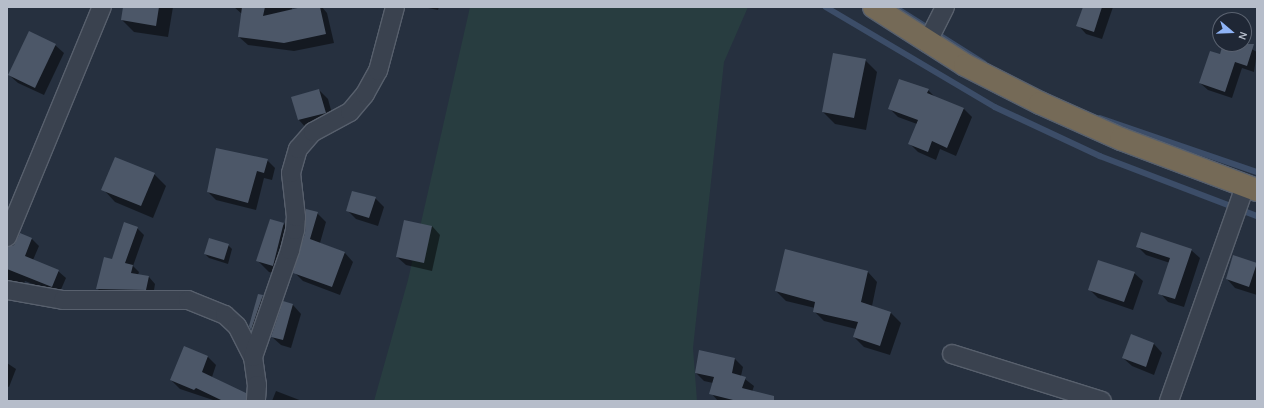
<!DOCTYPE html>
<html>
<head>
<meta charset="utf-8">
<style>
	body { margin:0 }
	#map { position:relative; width:1264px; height:408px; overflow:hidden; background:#26303f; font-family:"Alegreya Sans",sans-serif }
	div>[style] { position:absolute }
	.green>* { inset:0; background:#283d40 }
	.shadow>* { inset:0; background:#0007 }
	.stream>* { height:5.5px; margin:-2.75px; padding:0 2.75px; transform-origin:2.75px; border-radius:2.75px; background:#3c4d68 }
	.building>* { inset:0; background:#4c5768 }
	.roads { filter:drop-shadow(1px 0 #58606d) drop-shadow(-1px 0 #58606d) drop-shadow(0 1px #58606d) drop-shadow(0 -1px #58606d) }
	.street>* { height:18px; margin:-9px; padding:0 9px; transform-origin:9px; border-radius:9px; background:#3a424f }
	.highway>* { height:22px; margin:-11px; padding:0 11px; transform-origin:11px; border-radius:11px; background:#756a57 }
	span { translate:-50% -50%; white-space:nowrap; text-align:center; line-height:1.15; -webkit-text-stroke:3.5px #1f2735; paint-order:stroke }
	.frame { position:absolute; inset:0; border:8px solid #b6bdca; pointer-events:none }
	.north { position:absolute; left:1212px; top:12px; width:40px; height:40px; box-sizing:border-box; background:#1f2735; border:1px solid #5b6371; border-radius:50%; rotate:109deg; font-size:11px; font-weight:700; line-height:16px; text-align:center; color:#b6bdca }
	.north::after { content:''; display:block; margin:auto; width:14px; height:18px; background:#8fb4f6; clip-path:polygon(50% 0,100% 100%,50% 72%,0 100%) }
</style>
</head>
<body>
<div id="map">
	<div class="green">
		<div style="clip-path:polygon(470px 7px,748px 7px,724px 62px,693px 348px,697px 401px,374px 401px,408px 280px)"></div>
	</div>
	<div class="shadow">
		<div style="clip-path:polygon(124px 7px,173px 7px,168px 37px,134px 32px,122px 20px)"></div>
		<div style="clip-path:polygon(234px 7px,292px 7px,292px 10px,322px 7px,327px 13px,334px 43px,294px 51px,248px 45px,239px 37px,242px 14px)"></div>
		<div style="clip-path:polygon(423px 7px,439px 7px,438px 10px)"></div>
		<div style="clip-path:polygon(1084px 7px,1113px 7px,1102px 39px,1086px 34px,1078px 25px)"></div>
		<div style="clip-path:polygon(1224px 44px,1242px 44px,1257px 52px,1254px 72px,1242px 68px,1232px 98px,1208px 90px,1200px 83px,1220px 55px)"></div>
		<div style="clip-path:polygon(55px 45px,64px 53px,44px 95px,18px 83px,9px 75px)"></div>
		<div style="clip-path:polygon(865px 60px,877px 72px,866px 130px,835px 124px,823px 112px)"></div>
		<div style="clip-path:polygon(319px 90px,328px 99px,334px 121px,307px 129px,299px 120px,293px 98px)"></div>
		<div style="clip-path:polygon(928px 90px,935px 97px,964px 109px,972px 117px,956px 156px,940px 149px,936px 160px,918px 152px,910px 144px,917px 124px,898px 117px,890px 109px)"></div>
		<div style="clip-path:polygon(267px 160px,275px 168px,272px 180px,264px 178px,256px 210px,216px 200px,208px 192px)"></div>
		<div style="clip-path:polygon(154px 174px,166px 186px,153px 218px,115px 202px,103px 189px)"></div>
		<div style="clip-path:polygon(375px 198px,384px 207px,378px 226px,356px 219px,347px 210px)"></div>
		<div style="clip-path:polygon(317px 213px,326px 222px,320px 243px,345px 253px,353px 262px,340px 295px,303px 281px,294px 272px)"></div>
		<div style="clip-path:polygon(270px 220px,284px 225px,286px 220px,296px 230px,285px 277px,269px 272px,257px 260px)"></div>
		<div style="clip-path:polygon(432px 226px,440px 235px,432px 271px,406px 265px,397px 257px)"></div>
		<div style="clip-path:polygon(137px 228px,144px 235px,133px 266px,139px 272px,138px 275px,149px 277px,155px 284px,153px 296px,104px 295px,97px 288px,112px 260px)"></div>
		<div style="clip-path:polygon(32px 239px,39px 246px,33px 260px,58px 271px,66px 278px,59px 294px,25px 281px,22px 288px,7px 285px,7px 247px)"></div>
		<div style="clip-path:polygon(228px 245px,232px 249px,228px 264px,209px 258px,205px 254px)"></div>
		<div style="clip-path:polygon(1138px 247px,1191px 250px,1200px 258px,1184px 307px,1168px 302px,1160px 293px,1170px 263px,1146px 255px)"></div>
		<div style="clip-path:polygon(1256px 264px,1257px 295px,1235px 288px,1227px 279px)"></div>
		<div style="clip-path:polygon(868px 272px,877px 282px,872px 306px,891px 313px,901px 323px,890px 355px,864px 347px,854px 337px,856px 329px,824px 321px,814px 311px,815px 308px,786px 301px,776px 291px)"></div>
		<div style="clip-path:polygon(1134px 273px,1143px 281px,1133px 310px,1098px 298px,1089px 289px)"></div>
		<div style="clip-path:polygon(259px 295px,271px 305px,260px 338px,250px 326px)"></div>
		<div style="clip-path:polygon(284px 302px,293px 305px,301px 314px,291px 348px,281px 345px,272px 337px)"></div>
		<div style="clip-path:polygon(1131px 336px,1154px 344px,1162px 353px,1154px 375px,1132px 366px,1123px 358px)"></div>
		<div style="clip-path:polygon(185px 347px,208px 357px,216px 365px,212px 377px,245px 394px,252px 401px,216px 401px,180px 389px,171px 380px)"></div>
		<div style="clip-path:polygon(734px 358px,743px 367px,741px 376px,754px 386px,752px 392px,757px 398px,783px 401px,718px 401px,711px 393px,713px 383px,704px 381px,696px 373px)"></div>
		<div style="clip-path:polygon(7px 363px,16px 369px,9px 387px,7px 386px)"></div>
		<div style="clip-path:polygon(276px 391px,302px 401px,272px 401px)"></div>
	</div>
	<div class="stream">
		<div style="left:826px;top:7px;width:196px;rotate:30.6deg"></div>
		<div style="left:995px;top:107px;width:116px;rotate:25deg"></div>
		<div style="left:1100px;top:156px;width:168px;rotate:20.9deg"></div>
		<div style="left:895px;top:7px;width:105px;rotate:32.2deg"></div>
		<div style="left:1100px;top:118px;width:166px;rotate:19deg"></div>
	</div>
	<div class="building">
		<div style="clip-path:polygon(123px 7px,159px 7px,156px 26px,121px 20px)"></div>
		<div style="clip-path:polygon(242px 7px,265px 7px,263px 16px,302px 7px,320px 7px,326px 34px,284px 43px,238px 37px)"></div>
		<div style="clip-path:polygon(1083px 7px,1102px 7px,1094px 32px,1076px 26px)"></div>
		<div style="clip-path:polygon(29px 31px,56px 44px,35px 88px,8px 75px)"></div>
		<div style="clip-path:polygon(1223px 44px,1254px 44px,1247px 66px,1235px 62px,1225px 92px,1199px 83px,1210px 51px,1220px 54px)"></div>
		<div style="clip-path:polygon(833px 53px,866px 59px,854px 118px,822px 112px)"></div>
		<div style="clip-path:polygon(899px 79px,929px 89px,927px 93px,964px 108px,947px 148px,932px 141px,928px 152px,908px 144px,918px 120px,888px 109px)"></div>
		<div style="clip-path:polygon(319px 89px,326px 113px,298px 120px,291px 97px)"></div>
		<div style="clip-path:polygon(216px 148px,268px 159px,264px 173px,257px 171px,248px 203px,207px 192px)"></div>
		<div style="clip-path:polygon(115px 157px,155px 173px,141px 206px,101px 190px)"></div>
		<div style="clip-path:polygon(352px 191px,376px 197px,369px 218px,346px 211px)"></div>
		<div style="clip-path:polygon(306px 209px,318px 212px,310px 239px,345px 252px,332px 287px,293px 273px,305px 233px)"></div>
		<div style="clip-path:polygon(285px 218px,273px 266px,256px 261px,270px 219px,284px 223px)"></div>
		<div style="clip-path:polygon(404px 220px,432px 226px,424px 263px,396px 257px)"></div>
		<div style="clip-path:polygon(124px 222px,138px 227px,125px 263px,133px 265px,131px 273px,149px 276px,146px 290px,96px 289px,104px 257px,112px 259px)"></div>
		<div style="clip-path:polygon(1141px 232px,1192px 249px,1175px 299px,1158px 294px,1170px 258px,1136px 247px)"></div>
		<div style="clip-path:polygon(20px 233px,32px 238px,25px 256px,59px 270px,52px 287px,7px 269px,7px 247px,14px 245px)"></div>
		<div style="clip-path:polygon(209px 238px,229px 244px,224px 260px,204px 254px)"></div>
		<div style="clip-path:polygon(785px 249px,868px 271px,861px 302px,891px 312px,880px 346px,853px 337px,858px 322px,813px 312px,815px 302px,775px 291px)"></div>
		<div style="clip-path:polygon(1233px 255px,1257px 263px,1249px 287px,1226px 279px)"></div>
		<div style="clip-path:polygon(1098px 260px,1135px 272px,1124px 302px,1088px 290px)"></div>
		<div style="clip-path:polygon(258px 294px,263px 295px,251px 330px,249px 326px)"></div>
		<div style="clip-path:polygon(283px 301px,293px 304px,283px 340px,271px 337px)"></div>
		<div style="clip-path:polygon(1131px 334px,1154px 343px,1146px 367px,1122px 358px)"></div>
		<div style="clip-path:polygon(184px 346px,208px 356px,202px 372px,246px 393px,246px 401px,223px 401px,196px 388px,194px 390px,170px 380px)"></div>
		<div style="clip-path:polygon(699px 350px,735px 358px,732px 373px,746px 377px,742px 388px,774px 396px,774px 401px,737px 401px,709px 394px,714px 377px,695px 373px)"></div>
	</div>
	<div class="roads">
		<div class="street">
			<div style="left:927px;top:43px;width:40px;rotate:-63.4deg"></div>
			<div style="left:7px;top:237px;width:249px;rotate:-67.6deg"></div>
			<div style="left:7px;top:290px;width:57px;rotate:10.1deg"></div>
			<div style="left:63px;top:300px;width:125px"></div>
			<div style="left:188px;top:300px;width:40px;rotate:22deg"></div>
			<div style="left:225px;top:315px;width:16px;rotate:43deg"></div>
			<div style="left:237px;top:326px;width:35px;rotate:63deg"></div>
			<div style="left:253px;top:357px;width:28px;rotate:82deg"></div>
			<div style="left:257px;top:385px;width:16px;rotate:94deg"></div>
			<div style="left:952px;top:354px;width:157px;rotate:17.4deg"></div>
			<div style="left:253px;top:357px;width:113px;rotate:-70.9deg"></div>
			<div style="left:290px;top:250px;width:21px;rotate:-76deg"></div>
			<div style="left:295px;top:230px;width:13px;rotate:-86deg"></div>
			<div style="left:296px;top:217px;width:44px;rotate:-96.5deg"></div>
			<div style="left:291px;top:173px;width:25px;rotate:-74deg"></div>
			<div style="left:298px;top:149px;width:23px;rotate:-49deg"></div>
			<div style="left:313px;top:132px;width:42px;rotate:-28.4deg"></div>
			<div style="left:350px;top:112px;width:23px;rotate:-50deg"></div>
			<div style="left:365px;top:94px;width:26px;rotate:-61deg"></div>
			<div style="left:378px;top:71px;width:66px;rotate:-75.1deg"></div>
			<div style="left:1169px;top:401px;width:228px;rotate:-70.5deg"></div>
		</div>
		<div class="highway">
			<div style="left:874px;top:7px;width:108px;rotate:32.5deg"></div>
			<div style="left:965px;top:65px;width:84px;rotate:26.9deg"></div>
			<div style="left:1040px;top:103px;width:89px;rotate:24deg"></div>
			<div style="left:1121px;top:139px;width:145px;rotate:20.6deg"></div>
		</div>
	</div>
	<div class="frame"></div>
	<div class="north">N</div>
</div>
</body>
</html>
